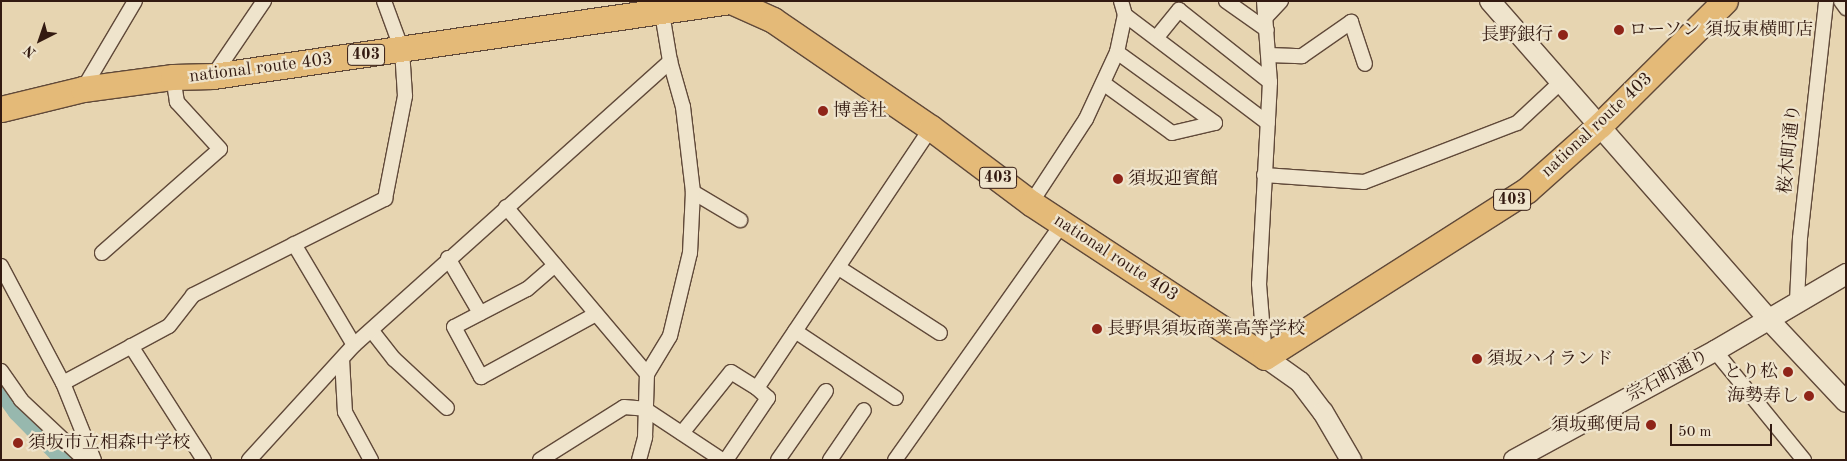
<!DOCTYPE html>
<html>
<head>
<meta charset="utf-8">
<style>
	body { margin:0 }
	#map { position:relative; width:1847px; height:461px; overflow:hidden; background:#e7d5b1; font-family:"Old Standard TT","Noto Serif JP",serif }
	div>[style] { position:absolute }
	.river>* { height:25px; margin:-12.5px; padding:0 12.5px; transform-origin:12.5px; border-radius:12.5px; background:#97b8ae }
	.roads { filter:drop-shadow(1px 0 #604939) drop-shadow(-1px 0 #604939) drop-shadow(0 1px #604939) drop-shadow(0 -1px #604939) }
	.street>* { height:14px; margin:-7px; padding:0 7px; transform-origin:7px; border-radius:7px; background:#efe4cc }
	.secondary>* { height:20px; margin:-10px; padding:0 10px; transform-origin:10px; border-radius:10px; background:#efe4cc }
	.highway>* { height:25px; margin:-12.5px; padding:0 12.5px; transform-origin:12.5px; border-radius:12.5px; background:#e4ba78 }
	.dots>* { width:14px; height:14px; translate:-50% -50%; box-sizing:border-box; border:2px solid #efe4cc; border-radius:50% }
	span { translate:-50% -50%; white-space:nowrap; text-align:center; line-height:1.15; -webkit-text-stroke:4.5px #efe4cc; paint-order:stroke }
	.shield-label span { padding:1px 4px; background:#efe4cc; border:1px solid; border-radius:4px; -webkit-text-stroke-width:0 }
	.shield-label { font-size:16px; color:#331a11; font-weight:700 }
	.poi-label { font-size:18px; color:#331a11 }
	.left { translate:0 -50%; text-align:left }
	.right { translate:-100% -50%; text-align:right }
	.street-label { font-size:18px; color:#331a11 }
	.frame { position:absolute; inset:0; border:2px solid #331a11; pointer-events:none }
	.north { position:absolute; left:15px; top:15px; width:50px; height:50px; -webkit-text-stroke:4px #efe4cc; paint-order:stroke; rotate:221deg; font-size:14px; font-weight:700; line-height:20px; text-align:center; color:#331a11 }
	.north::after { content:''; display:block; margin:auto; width:18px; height:22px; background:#331a11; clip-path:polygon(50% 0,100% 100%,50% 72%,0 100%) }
	.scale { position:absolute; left:1670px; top:424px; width:102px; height:22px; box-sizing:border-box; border:2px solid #331a11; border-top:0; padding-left:6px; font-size:15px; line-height:18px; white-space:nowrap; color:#331a11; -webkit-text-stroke:4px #efe4cc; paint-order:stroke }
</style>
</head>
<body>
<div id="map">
	<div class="river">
		<div style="left:1px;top:384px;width:31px;rotate:54deg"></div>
		<div style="left:19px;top:409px;width:71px;rotate:45.6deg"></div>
	</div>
	<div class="roads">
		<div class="street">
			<div style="left:1121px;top:1px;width:15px;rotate:74deg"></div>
			<div style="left:1125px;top:15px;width:179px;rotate:37.1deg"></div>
			<div style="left:1226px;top:1px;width:50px;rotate:35.3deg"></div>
			<div style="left:1264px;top:1px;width:81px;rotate:85.8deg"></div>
			<div style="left:1270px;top:82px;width:202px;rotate:93.1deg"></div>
			<div style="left:1259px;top:284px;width:73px;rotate:85.3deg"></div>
			<div style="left:1841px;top:1px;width:9px;rotate:54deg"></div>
			<div style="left:1266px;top:17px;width:22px;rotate:-47deg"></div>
			<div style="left:1157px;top:37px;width:35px;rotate:-51deg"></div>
			<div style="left:1179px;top:10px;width:116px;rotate:38.4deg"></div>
			<div style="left:1269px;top:55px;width:33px;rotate:2deg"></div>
			<div style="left:1302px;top:56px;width:60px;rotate:-34.8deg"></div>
			<div style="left:1351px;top:22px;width:44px;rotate:71.6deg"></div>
			<div style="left:213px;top:76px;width:91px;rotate:-55.8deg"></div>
			<div style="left:1103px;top:83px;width:85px;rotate:35.9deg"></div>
			<div style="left:1172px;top:133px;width:44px;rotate:-13.1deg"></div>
			<div style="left:1215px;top:123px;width:121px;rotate:-144.1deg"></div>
			<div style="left:83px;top:89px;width:102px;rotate:-59.4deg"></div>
			<div style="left:1264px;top:175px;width:100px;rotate:4deg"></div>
			<div style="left:1364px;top:182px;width:164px;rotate:-21.1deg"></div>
			<div style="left:1517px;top:123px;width:62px;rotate:-43deg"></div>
			<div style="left:693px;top:192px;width:55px;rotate:30.8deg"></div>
			<div style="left:1031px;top:203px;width:100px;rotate:-56.8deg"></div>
			<div style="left:1086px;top:119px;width:74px;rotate:-65.2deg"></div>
			<div style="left:1117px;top:52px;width:38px;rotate:-78deg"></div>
			<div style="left:506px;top:207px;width:219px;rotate:49.8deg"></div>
			<div style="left:294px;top:244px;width:117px;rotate:59.3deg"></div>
			<div style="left:102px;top:253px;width:157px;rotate:-41.4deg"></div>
			<div style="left:220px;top:149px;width:64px;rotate:-132.5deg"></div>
			<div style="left:177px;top:102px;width:25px;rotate:-99deg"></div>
			<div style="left:448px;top:258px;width:64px;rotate:59.8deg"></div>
			<div style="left:555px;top:265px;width:37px;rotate:139deg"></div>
			<div style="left:527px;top:289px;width:82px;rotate:152.5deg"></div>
			<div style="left:454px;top:327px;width:57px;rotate:61.6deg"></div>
			<div style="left:481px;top:377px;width:131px;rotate:-28.7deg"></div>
			<div style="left:1px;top:266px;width:132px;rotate:62.1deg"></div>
			<div style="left:63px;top:383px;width:120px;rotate:-28.3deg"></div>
			<div style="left:169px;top:326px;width:39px;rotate:-52deg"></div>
			<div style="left:193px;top:295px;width:215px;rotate:-26.6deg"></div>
			<div style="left:385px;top:199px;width:105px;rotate:-79deg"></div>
			<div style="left:405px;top:96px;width:46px;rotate:-93.7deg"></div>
			<div style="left:402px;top:50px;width:52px;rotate:-110.2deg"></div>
			<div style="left:839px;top:268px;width:120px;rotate:32.8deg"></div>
			<div style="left:1797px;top:301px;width:63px;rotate:-87.3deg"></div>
			<div style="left:1800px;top:238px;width:238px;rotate:-83.7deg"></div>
			<div style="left:372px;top:331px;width:36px;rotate:52deg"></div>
			<div style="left:394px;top:359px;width:72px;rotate:42.8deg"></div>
			<div style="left:795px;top:331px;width:121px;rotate:33.6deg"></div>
			<div style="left:131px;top:346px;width:135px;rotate:57.4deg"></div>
			<div style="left:1715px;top:351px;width:141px;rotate:50.8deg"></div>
			<div style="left:342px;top:359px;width:53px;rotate:86.8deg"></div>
			<div style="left:345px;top:412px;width:55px;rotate:61.6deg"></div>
			<div style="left:1px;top:371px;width:35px;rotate:55deg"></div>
			<div style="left:21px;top:400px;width:88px;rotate:43.2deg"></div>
			<div style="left:63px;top:383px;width:83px;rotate:68.1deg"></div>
			<div style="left:682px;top:433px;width:78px;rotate:-51.2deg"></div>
			<div style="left:731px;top:372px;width:31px;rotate:32deg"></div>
			<div style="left:249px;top:460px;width:156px;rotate:-47.6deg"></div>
			<div style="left:354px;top:345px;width:425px;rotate:-41.9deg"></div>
			<div style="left:540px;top:460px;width:99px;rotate:-32.2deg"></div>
			<div style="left:624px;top:407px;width:21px;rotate:5deg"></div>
			<div style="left:645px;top:409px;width:92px;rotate:33.5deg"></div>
			<div style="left:639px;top:460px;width:24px;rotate:-75deg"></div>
			<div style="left:645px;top:437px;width:63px;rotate:-88.2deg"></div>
			<div style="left:647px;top:374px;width:44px;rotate:-58.8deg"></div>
			<div style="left:670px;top:336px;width:85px;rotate:-76.5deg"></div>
			<div style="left:690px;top:253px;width:61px;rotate:-87.2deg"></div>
			<div style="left:693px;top:192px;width:86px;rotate:-96.7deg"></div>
			<div style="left:683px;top:107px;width:48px;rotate:-105.8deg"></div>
			<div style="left:670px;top:61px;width:49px;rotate:-99.5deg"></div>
			<div style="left:726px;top:460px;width:75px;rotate:-55.9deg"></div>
			<div style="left:768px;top:398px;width:15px;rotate:-138deg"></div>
			<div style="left:757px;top:388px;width:313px;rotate:-56.2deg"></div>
			<div style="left:778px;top:460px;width:84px;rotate:-55.2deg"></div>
			<div style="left:830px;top:460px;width:60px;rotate:-55.8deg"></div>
			<div style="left:895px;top:460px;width:289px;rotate:-54.7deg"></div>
		</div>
		<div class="secondary">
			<div style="left:1490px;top:1px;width:424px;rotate:48.8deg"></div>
			<div style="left:1769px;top:320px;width:112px;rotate:46.8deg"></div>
			<div style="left:1265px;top:357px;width:43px;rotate:35.5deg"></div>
			<div style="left:1300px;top:382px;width:38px;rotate:53deg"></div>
			<div style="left:1323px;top:412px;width:56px;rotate:59.7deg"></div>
			<div style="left:1514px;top:460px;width:229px;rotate:-28.5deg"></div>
			<div style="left:1715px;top:351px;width:152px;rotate:-30.4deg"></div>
		</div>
		<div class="highway">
			<div style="left:731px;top:1px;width:46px;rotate:24.3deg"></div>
			<div style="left:773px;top:20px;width:191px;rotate:34.4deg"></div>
			<div style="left:931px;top:128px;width:125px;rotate:36.9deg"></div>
			<div style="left:1031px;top:203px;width:280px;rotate:33.3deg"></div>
			<div style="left:1265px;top:357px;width:311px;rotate:-32.5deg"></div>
			<div style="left:1527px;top:190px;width:98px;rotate:-41.7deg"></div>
			<div style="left:1600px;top:125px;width:176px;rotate:-44.8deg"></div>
			<div style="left:1px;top:109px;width:84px;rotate:-13.7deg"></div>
			<div style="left:83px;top:89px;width:91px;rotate:-7.6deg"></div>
			<div style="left:173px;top:77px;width:40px;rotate:-1.4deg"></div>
			<div style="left:213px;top:76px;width:522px;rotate:-8.25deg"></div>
		</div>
	</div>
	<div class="dots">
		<div style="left:1619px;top:30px;background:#8f2418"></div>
		<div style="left:1563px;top:35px;background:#8f2418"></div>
		<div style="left:823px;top:111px;background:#8f2418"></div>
		<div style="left:1118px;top:179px;background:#8f2418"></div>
		<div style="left:1097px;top:329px;background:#8f2418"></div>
		<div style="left:1477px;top:359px;background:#8f2418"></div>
		<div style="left:1788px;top:372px;background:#8f2418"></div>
		<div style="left:1809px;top:396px;background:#8f2418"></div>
		<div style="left:1651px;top:425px;background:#8f2418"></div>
		<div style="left:18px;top:443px;background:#8f2418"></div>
	</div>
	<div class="shield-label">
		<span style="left:366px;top:55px">403</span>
		<span style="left:998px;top:178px">403</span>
		<span style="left:1512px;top:200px">403</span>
	</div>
	<div class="poi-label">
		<span class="left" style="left:1629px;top:30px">ローソン 須坂東横町店</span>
		<span class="right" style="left:1553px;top:35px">長野銀行</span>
		<span class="left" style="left:833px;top:111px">博善社</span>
		<span class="left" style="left:1128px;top:179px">須坂迎賓館</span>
		<span class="left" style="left:1107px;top:329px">長野県須坂商業高等学校</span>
		<span class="left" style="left:1487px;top:359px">須坂ハイランド</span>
		<span class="right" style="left:1778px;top:372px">とり松</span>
		<span class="right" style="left:1799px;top:396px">海勢寿し</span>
		<span class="right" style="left:1641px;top:425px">須坂郵便局</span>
		<span class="left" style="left:28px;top:443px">須坂市立相森中学校</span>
	</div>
	<div class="street-label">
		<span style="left:261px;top:68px;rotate:-7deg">national route 403</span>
		<span style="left:1597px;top:125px;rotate:-43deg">national route 403</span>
		<span style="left:1790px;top:149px;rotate:-84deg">桜木町通り</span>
		<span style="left:1116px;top:258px;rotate:33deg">national route 403</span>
		<span style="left:1668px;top:376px;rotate:-28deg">宗石町通り</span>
	</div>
	<div class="frame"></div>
	<div class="north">N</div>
	<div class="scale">50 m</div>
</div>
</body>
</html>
